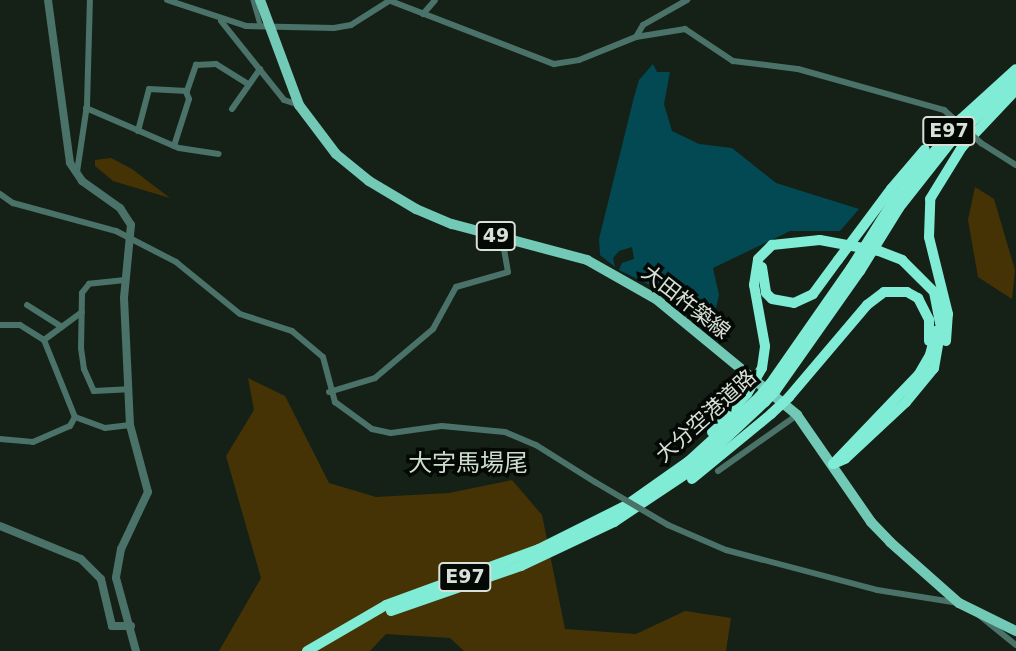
<!DOCTYPE html>
<html>
<head>
<meta charset="utf-8">
<style>
	body { margin:0 }
	#map { position:relative; width:1016px; height:651px; overflow:hidden; background:#152116; font-family:"DejaVu Sans","Noto Sans JP",sans-serif }
	div>[style] { position:absolute }
	.green>* { inset:0; background:#453306 }
	.water>* { inset:0; background:#034953 }
	.pedestrian>* { height:4.5px; margin:-2.25px; padding:0 2.25px; transform-origin:2.25px; border-radius:2.25px; background:#4a7269 }
	.minor>* { height:6px; margin:-3px; padding:0 3px; transform-origin:3px; border-radius:3px; background:#4a7269 }
	.tertiary>* { height:8px; margin:-4px; padding:0 4px; transform-origin:4px; border-radius:4px; background:#4a7269 }
	.primary>* { height:10px; margin:-5px; padding:0 5px; transform-origin:5px; border-radius:5px; background:#71c9b6 }
	.motorway>* { height:10px; margin:-5px; padding:0 5px; transform-origin:5px; border-radius:5px; background:#80ecd5 }
	.minor-bridge>* { height:6px; margin:-3px; padding:0 3px; transform-origin:3px; border-radius:3px; background:#4a7269 }
	.motorway-bridge>* { height:10px; margin:-5px; padding:0 5px; transform-origin:5px; border-radius:5px; background:#80ecd5 }
	span { translate:-50% -50%; white-space:nowrap; text-align:center; line-height:1.15; -webkit-text-stroke:7px #050905; paint-order:stroke }
	.shield-label span { padding:2px 5px; background:#050905; border:2px solid; border-radius:5px; -webkit-text-stroke-width:0 }
	.shield-label { font-size:19px; color:#d8e0d8; font-weight:700 }
	.street-label { font-size:21px; color:#d8e0d8 }
	.quarter-label { font-size:24px; color:#cdddce }
</style>
</head>
<body>
<div id="map">
	<div class="green">
		<div style="clip-path:polygon(111px 158px,132px 169px,170px 198px,113px 181px,95px 166px,95px 160px)"></div>
		<div style="clip-path:polygon(975px 187px,994px 199px,1015px 270px,1012px 299px,978px 277px,968px 220px)"></div>
		<div style="clip-path:polygon(248px 378px,285px 396px,329px 483px,376px 497px,449px 493px,512px 480px,542px 515px,565px 629px,636px 634px,685px 611px,731px 618px,726px 651px,464px 651px,450px 638px,386px 634px,370px 651px,219px 651px,261px 578px,226px 456px,254px 410px)"></div>
	</div>
	<div class="water">
		<div style="clip-path:polygon(653px 64px,657px 72px,670px 72px,664px 104px,672px 131px,699px 144px,732px 148px,776px 183px,859px 209px,840px 231px,790px 231px,713px 268px,719px 295px,715px 312px,705px 322px,670px 295px,619px 270px,622px 263px,634px 259px,632px 247px,619px 251px,613px 258px,615px 267px,600px 255px,599px 239px,634px 97px,639px 80px)"></div>
	</div>
	<div class="pedestrian">
		<div style="left:253px;top:0;width:26px;rotate:74deg"></div>
	</div>
	<div class="minor">
		<div style="left:167px;top:0;width:83px;rotate:18.2deg"></div>
		<div style="left:246px;top:26px;width:88px;rotate:1.3deg"></div>
		<div style="left:334px;top:28px;width:17px;rotate:-10deg"></div>
		<div style="left:351px;top:25px;width:45px;rotate:-32.3deg"></div>
		<div style="left:388px;top:0;width:178px;rotate:21.1deg"></div>
		<div style="left:554px;top:64px;width:25px;rotate:-9deg"></div>
		<div style="left:579px;top:60px;width:61px;rotate:-22deg"></div>
		<div style="left:636px;top:37px;width:50px;rotate:-9.3deg"></div>
		<div style="left:685px;top:29px;width:58px;rotate:33.7deg"></div>
		<div style="left:733px;top:61px;width:65px;rotate:7deg"></div>
		<div style="left:798px;top:69px;width:152px;rotate:15.7deg"></div>
		<div style="left:423px;top:14px;width:18px;rotate:-49deg"></div>
		<div style="left:221px;top:21px;width:101px;rotate:51.4deg"></div>
		<div style="left:284px;top:100px;width:16px;rotate:18deg"></div>
		<div style="left:636px;top:37px;width:14px;rotate:-60deg"></div>
		<div style="left:643px;top:25px;width:51px;rotate:-29.6deg"></div>
		<div style="left:86px;top:108px;width:101px;rotate:23.3deg"></div>
		<div style="left:179px;top:148px;width:40px;rotate:8.5deg"></div>
		<div style="left:232px;top:109px;width:49px;rotate:-55deg"></div>
		<div style="left:138px;top:131px;width:43px;rotate:-75.3deg"></div>
		<div style="left:149px;top:89px;width:38px;rotate:3deg"></div>
		<div style="left:187px;top:91px;width:28px;rotate:-71deg"></div>
		<div style="left:196px;top:65px;width:20px;rotate:-3deg"></div>
		<div style="left:216px;top:64px;width:38px;rotate:32deg"></div>
		<div style="left:981px;top:143px;width:41px;rotate:32.2deg"></div>
		<div style="left:174px;top:146px;width:49px;rotate:-72.3deg"></div>
		<div style="left:189px;top:99px;width:8px;rotate:-113deg"></div>
		<div style="left:77px;top:172px;width:68px;rotate:-81.5deg"></div>
		<div style="left:87px;top:105px;width:105px;rotate:-88.4deg"></div>
		<div style="left:0;top:194px;width:16px;rotate:35deg"></div>
		<div style="left:13px;top:203px;width:107px;rotate:15.2deg"></div>
		<div style="left:116px;top:231px;width:68px;rotate:27.3deg"></div>
		<div style="left:176px;top:262px;width:82px;rotate:39.1deg"></div>
		<div style="left:240px;top:314px;width:55px;rotate:18.1deg"></div>
		<div style="left:292px;top:331px;width:40px;rotate:40deg"></div>
		<div style="left:323px;top:357px;width:47px;rotate:75.1deg"></div>
		<div style="left:335px;top:402px;width:46px;rotate:36.1deg"></div>
		<div style="left:372px;top:429px;width:19px;rotate:12deg"></div>
		<div style="left:391px;top:433px;width:51px;rotate:-7.8deg"></div>
		<div style="left:442px;top:426px;width:63px;rotate:5.4deg"></div>
		<div style="left:505px;top:432px;width:34px;rotate:23deg"></div>
		<div style="left:536px;top:445px;width:70px;rotate:32.1deg"></div>
		<div style="left:125px;top:280px;width:36px;rotate:174deg"></div>
		<div style="left:89px;top:284px;width:11px;rotate:128deg"></div>
		<div style="left:82px;top:293px;width:55px;rotate:91deg"></div>
		<div style="left:81px;top:348px;width:21px;rotate:82deg"></div>
		<div style="left:84px;top:369px;width:24px;rotate:66deg"></div>
		<div style="left:94px;top:391px;width:34px;rotate:-3deg"></div>
		<div style="left:27px;top:305px;width:41px;rotate:32.2deg"></div>
		<div style="left:0;top:325px;width:20px"></div>
		<div style="left:20px;top:325px;width:28px;rotate:32deg"></div>
		<div style="left:44px;top:340px;width:83px;rotate:68.1deg"></div>
		<div style="left:44px;top:340px;width:47px;rotate:-36.4deg"></div>
		<div style="left:329px;top:392px;width:48px;rotate:-16.9deg"></div>
		<div style="left:375px;top:378px;width:76px;rotate:-40.2deg"></div>
		<div style="left:433px;top:329px;width:48px;rotate:-61.3deg"></div>
		<div style="left:456px;top:287px;width:54px;rotate:-16.1deg"></div>
		<div style="left:508px;top:272px;width:35px;rotate:-100deg"></div>
		<div style="left:75px;top:417px;width:32px;rotate:20deg"></div>
		<div style="left:105px;top:428px;width:25px;rotate:-7deg"></div>
		<div style="left:0;top:439px;width:33px;rotate:5deg"></div>
		<div style="left:33px;top:442px;width:40px;rotate:-23.4deg"></div>
		<div style="left:70px;top:426px;width:10px;rotate:-61deg"></div>
		<div style="left:718px;top:471px;width:97px;rotate:-35.3deg"></div>
		<div style="left:668px;top:525px;width:63px;rotate:23.3deg"></div>
		<div style="left:726px;top:550px;width:156px;rotate:14.8deg"></div>
		<div style="left:877px;top:590px;width:83px;rotate:9deg"></div>
		<div style="left:980px;top:616px;width:46px;rotate:38.9deg"></div>
	</div>
	<div class="tertiary">
		<div style="left:48px;top:0;width:164px;rotate:82.3deg"></div>
		<div style="left:70px;top:163px;width:22px;rotate:56deg"></div>
		<div style="left:82px;top:181px;width:47px;rotate:35.4deg"></div>
		<div style="left:120px;top:208px;width:20px;rotate:57deg"></div>
		<div style="left:131px;top:225px;width:73px;rotate:95.5deg"></div>
		<div style="left:124px;top:298px;width:127px;rotate:87.3deg"></div>
		<div style="left:130px;top:425px;width:69px;rotate:75deg"></div>
		<div style="left:148px;top:492px;width:63px;rotate:115.3deg"></div>
		<div style="left:121px;top:549px;width:29px;rotate:100deg"></div>
		<div style="left:116px;top:578px;width:76px;rotate:74.7deg"></div>
		<div style="left:0;top:526px;width:87px;rotate:22.2deg"></div>
		<div style="left:81px;top:559px;width:28px;rotate:45deg"></div>
		<div style="left:101px;top:579px;width:48px;rotate:76.8deg"></div>
		<div style="left:112px;top:626px;width:19px"></div>
	</div>
	<div class="primary">
		<div style="left:260px;top:0;width:112px;rotate:69.6deg"></div>
		<div style="left:299px;top:105px;width:61px;rotate:52.9deg"></div>
		<div style="left:336px;top:154px;width:43px;rotate:39.3deg"></div>
		<div style="left:369px;top:181px;width:55px;rotate:30.8deg"></div>
		<div style="left:416px;top:209px;width:39px;rotate:23deg"></div>
		<div style="left:452px;top:224px;width:140px;rotate:14.9deg"></div>
		<div style="left:587px;top:260px;width:79px;rotate:29.5deg"></div>
		<div style="left:656px;top:299px;width:183px;rotate:39.4deg"></div>
		<div style="left:797px;top:415px;width:130px;rotate:55.3deg"></div>
		<div style="left:871px;top:522px;width:28px;rotate:46deg"></div>
		<div style="left:890px;top:542px;width:92px;rotate:41.5deg"></div>
		<div style="left:959px;top:603px;width:64px;rotate:26.2deg"></div>
	</div>
	<div class="motorway">
		<div style="left:891px;top:189px;width:52px;rotate:-49.6deg"></div>
		<div style="left:892px;top:203px;width:109px;rotate:-50.6deg"></div>
		<div style="left:961px;top:119px;width:74px;rotate:-42.3deg"></div>
		<div style="left:899px;top:208px;width:84px;rotate:-51.8deg"></div>
		<div style="left:951px;top:142px;width:90px;rotate:-43.6deg"></div>
		<div style="left:762px;top:267px;width:26px;rotate:81deg"></div>
		<div style="left:766px;top:293px;width:8px;rotate:45deg"></div>
		<div style="left:772px;top:299px;width:22px;rotate:10deg"></div>
		<div style="left:794px;top:303px;width:21px;rotate:-25deg"></div>
		<div style="left:813px;top:294px;width:42px;rotate:-53.7deg"></div>
		<div style="left:946px;top:341px;width:27px;rotate:-86deg"></div>
		<div style="left:948px;top:314px;width:79px;rotate:-103.9deg"></div>
		<div style="left:929px;top:237px;width:38px;rotate:-88deg"></div>
		<div style="left:930px;top:199px;width:61px;rotate:-58.4deg"></div>
		<div style="left:962px;top:147px;width:79px;rotate:-46.5deg"></div>
		<div style="left:762px;top:368px;width:22px;rotate:-82deg"></div>
		<div style="left:765px;top:346px;width:62px;rotate:-100.2deg"></div>
		<div style="left:754px;top:285px;width:26px;rotate:-81deg"></div>
		<div style="left:758px;top:259px;width:20px;rotate:-45deg"></div>
		<div style="left:772px;top:245px;width:48px;rotate:-5.9deg"></div>
		<div style="left:820px;top:240px;width:60px;rotate:10.6deg"></div>
		<div style="left:879px;top:251px;width:25px;rotate:21deg"></div>
		<div style="left:902px;top:260px;width:45px;rotate:45deg"></div>
		<div style="left:934px;top:292px;width:37px;rotate:79deg"></div>
		<div style="left:941px;top:328px;width:41px;rotate:99.9deg"></div>
		<div style="left:934px;top:368px;width:44px;rotate:129.5deg"></div>
		<div style="left:906px;top:402px;width:83px;rotate:136.9deg"></div>
		<div style="left:845px;top:459px;width:13px;rotate:157deg"></div>
		<div style="left:770px;top:384px;width:141px;rotate:-55.1deg"></div>
		<div style="left:776px;top:390px;width:146px;rotate:-54.8deg"></div>
		<div style="left:789px;top:397px;width:121px;rotate:-49.7deg"></div>
		<div style="left:867px;top:305px;width:21px;rotate:-37deg"></div>
		<div style="left:884px;top:292px;width:23px"></div>
		<div style="left:907px;top:292px;width:13px;rotate:29deg"></div>
		<div style="left:918px;top:298px;width:25px;rotate:63deg"></div>
		<div style="left:929px;top:320px;width:21px;rotate:90deg"></div>
		<div style="left:712px;top:432px;width:52px;rotate:-47.4deg"></div>
		<div style="left:833px;top:464px;width:124px;rotate:-46.3deg"></div>
		<div style="left:919px;top:374px;width:22px;rotate:-60deg"></div>
		<div style="left:930px;top:355px;width:25px;rotate:-76deg"></div>
		<div style="left:692px;top:479px;width:102px;rotate:-39.4deg"></div>
		<div style="left:391px;top:611px;width:138px;rotate:-19.1deg"></div>
		<div style="left:521px;top:566px;width:103px;rotate:-25.3deg"></div>
		<div style="left:614px;top:522px;width:94px;rotate:-33.7deg"></div>
		<div style="left:692px;top:470px;width:100px;rotate:-43deg"></div>
		<div style="left:307px;top:651px;width:91px;rotate:-30.2deg"></div>
		<div style="left:386px;top:605px;width:163px;rotate:-20.1deg"></div>
		<div style="left:539px;top:549px;width:96px;rotate:-26.6deg"></div>
		<div style="left:625px;top:506px;width:78px;rotate:-35.1deg"></div>
		<div style="left:689px;top:461px;width:95px;rotate:-42.4deg"></div>
	</div>
	<div class="minor-bridge">
		<div style="left:944px;top:110px;width:50px;rotate:41.7deg"></div>
		<div style="left:595px;top:482px;width:85px;rotate:30.5deg"></div>
	</div>
	<div class="motorway-bridge">
		<div style="left:838px;top:260px;width:89px;rotate:-53.3deg"></div>
		<div style="left:851px;top:268px;width:77px;rotate:-57.8deg"></div>
		<div style="left:860px;top:271px;width:74px;rotate:-58.2deg"></div>
		<div style="left:747px;top:394px;width:30px;rotate:-60deg"></div>
		<div style="left:759px;top:397px;width:17px;rotate:-50deg"></div>
		<div style="left:765px;top:402px;width:16px;rotate:-47deg"></div>
		<div style="left:771px;top:414px;width:25px;rotate:-43deg"></div>
	</div>
	<div class="shield-label">
		<span style="left:949px;top:131px">E97</span>
		<span style="left:496px;top:236px">49</span>
		<span style="left:465px;top:577px">E97</span>
	</div>
	<div class="street-label">
		<span style="left:686px;top:302px;rotate:38deg">大田杵築線</span>
		<span style="left:706px;top:416px;rotate:-42deg">大分空港道路</span>
	</div>
	<div class="quarter-label">
		<span style="left:468px;top:464px">大字馬場尾</span>
	</div>
</div>
</body>
</html>
